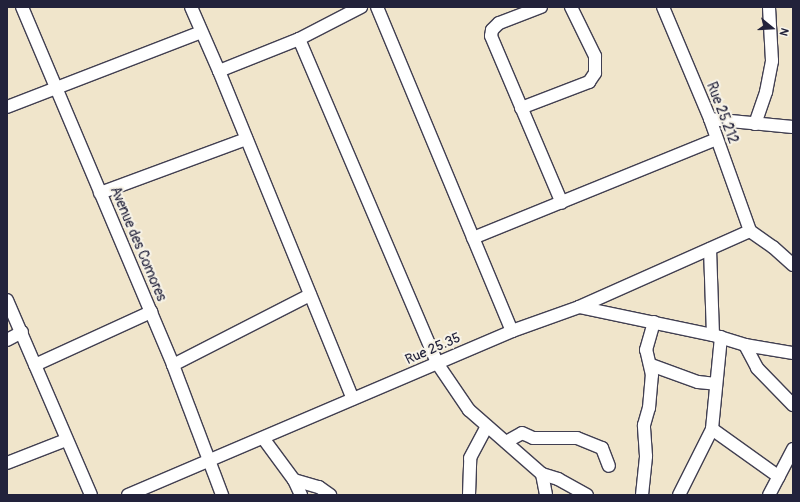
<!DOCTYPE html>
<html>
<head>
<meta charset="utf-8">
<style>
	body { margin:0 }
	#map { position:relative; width:800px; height:502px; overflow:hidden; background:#f0e5cb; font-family:Pangolin,sans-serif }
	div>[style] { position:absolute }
	.roads { filter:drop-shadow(1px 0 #413f51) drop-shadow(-1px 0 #413f51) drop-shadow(0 1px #413f51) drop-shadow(0 -1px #413f51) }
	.minor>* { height:12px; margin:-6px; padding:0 6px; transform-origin:6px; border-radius:6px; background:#fff }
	span { translate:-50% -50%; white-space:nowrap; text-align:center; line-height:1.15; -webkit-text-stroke:4px #f7f3e8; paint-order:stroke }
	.street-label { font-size:14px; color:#22223b }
	.frame { position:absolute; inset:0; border:8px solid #22223b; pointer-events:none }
	.north { position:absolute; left:752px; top:8px; width:40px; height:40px; -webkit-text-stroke:3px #f7f3e8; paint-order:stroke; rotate:108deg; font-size:11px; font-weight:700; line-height:16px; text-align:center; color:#22223b }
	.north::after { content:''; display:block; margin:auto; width:14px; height:18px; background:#22223b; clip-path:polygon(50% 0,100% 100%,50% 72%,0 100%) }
</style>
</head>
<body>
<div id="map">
	<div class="roads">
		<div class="minor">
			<div style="left:22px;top:7px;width:389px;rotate:67.1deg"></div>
			<div style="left:173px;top:365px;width:139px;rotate:69.3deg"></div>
			<div style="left:191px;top:7px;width:70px;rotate:66.4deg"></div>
			<div style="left:219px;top:71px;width:354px;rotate:67.8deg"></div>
			<div style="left:377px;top:7px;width:351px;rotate:67.4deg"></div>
			<div style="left:541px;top:7px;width:45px;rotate:159.1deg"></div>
			<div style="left:499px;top:23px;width:10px;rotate:135deg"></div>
			<div style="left:492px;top:30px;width:6px;rotate:99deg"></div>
			<div style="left:491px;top:36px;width:181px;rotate:67deg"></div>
			<div style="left:663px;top:7px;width:121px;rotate:67.2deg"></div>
			<div style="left:710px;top:119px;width:119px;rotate:70.3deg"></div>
			<div style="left:299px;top:39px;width:352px;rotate:66.9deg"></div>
			<div style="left:437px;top:363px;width:57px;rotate:55.8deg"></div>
			<div style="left:469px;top:410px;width:97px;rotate:41.2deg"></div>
			<div style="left:542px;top:474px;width:21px;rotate:79deg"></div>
			<div style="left:219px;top:71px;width:86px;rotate:-21.8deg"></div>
			<div style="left:299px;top:39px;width:70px;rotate:-27.3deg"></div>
			<div style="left:7px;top:107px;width:208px;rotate:-21.1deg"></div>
			<div style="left:521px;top:108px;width:73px;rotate:-20.9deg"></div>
			<div style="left:589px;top:82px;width:11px;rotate:-56deg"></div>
			<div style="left:595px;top:73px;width:17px;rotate:-90deg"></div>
			<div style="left:595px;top:56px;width:55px;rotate:-116.1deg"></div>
			<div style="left:710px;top:119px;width:83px;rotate:5.5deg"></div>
			<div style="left:755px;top:124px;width:34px;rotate:-71deg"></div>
			<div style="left:766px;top:92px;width:32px;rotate:-79deg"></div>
			<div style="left:772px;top:61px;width:54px;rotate:-93.2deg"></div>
			<div style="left:100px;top:193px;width:156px;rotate:-20.3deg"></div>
			<div style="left:750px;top:231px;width:28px;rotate:35deg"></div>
			<div style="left:773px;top:247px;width:27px;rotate:42deg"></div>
			<div style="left:473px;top:238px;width:263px;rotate:-22.1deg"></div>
			<div style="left:710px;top:249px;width:86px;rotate:88deg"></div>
			<div style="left:7px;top:300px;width:212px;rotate:66.7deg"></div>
			<div style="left:579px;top:307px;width:137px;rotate:11.8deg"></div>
			<div style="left:713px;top:335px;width:34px;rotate:17deg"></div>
			<div style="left:745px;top:345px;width:49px;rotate:9.5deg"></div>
			<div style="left:721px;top:337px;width:92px;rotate:95.6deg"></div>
			<div style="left:712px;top:429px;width:82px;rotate:35.6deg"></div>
			<div style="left:7px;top:340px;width:17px;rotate:-28deg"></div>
			<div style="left:745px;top:345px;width:26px;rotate:62deg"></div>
			<div style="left:757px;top:368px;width:52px;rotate:45.8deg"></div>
			<div style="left:35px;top:365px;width:128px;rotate:-24.6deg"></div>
			<div style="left:173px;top:365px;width:154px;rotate:-27.1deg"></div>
			<div style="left:651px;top:365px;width:50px;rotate:19.9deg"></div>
			<div style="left:698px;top:382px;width:18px;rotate:6deg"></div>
			<div style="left:263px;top:438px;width:52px;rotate:53.6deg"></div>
			<div style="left:294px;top:480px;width:17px;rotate:65deg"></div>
			<div style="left:506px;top:442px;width:18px;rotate:-29deg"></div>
			<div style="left:522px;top:433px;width:12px;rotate:24deg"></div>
			<div style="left:533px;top:438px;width:44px"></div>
			<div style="left:577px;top:438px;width:27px;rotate:22deg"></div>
			<div style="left:602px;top:448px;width:19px;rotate:69deg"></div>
			<div style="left:7px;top:463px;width:63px;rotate:-21.3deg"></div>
			<div style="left:542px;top:474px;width:17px;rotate:17deg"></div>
			<div style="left:558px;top:479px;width:33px;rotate:29deg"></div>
			<div style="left:294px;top:480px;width:26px;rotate:16deg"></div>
			<div style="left:319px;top:487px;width:14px;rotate:36deg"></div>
			<div style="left:128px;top:495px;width:418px;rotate:-23.1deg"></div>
			<div style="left:512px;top:331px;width:71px;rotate:-19.7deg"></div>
			<div style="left:579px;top:307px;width:187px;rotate:-24deg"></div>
			<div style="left:469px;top:495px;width:37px;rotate:-88deg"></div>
			<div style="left:470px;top:458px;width:36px;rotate:-62deg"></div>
			<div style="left:642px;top:495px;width:39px;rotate:-84deg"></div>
			<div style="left:646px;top:456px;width:31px;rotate:-94deg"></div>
			<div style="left:644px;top:425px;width:18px;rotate:-74deg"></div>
			<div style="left:649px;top:408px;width:33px;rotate:-85deg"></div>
			<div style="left:652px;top:375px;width:26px;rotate:-103deg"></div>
			<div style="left:646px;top:350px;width:29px;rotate:-74deg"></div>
			<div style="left:679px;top:495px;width:74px;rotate:-63.4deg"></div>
			<div style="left:769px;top:495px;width:52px;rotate:-62.4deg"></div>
		</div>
	</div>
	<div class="street-label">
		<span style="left:722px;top:113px;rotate:69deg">Rue 25.212</span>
		<span style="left:138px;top:244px;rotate:67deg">Avenue des Comores</span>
		<span style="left:433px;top:349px;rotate:-24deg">Rue 25.35</span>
	</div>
	<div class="frame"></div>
	<div class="north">N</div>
</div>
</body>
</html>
